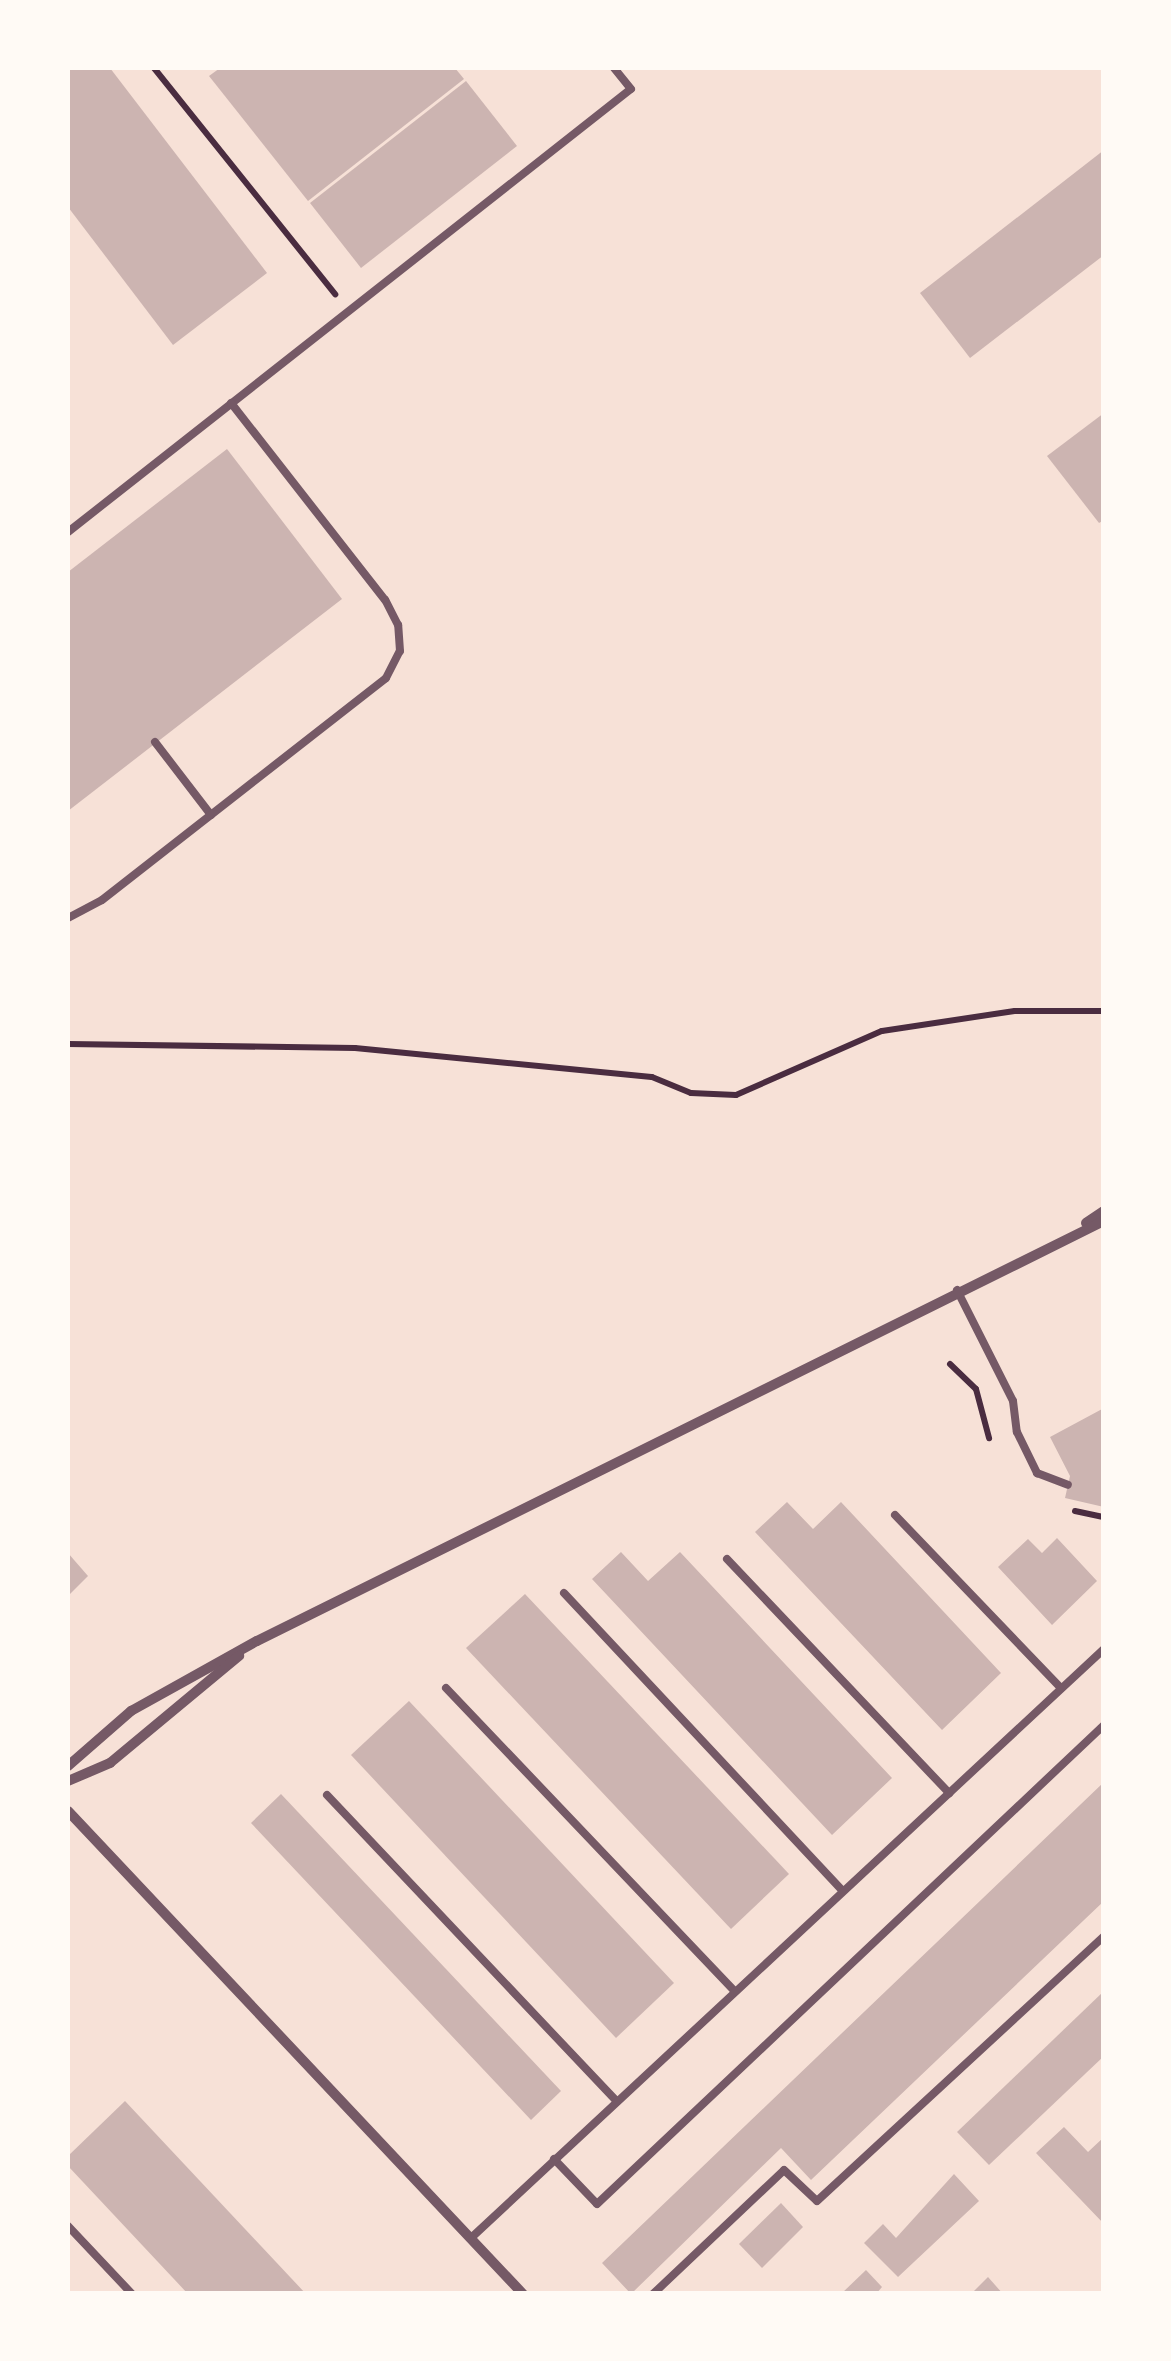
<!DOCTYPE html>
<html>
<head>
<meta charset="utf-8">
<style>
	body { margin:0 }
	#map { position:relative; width:1171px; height:2361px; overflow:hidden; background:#f7e1d7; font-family:Commissioner,sans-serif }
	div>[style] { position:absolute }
	.building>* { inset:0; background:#ccb4b1 }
	.path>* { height:6px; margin:-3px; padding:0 3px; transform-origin:3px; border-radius:3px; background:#4a2c40 }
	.service>* { height:8px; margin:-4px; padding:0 4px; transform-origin:4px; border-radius:4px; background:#755966 }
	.minor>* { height:10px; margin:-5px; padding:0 5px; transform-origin:5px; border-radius:5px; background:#755966 }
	span { translate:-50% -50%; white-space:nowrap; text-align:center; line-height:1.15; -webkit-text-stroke:8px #fffaf5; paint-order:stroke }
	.frame { position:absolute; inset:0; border:70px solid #fffaf5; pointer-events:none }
</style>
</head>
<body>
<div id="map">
	<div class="building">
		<div style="clip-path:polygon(68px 68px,110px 68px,267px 273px,173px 345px,68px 207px)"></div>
		<div style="clip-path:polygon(220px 68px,455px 68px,464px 79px,308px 201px,209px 76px)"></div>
		<div style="clip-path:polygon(466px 81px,517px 146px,361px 268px,310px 203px)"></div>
		<div style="clip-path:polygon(1104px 150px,1104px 255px,970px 358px,920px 293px)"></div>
		<div style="clip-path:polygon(1104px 413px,1104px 520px,1099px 523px,1047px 456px)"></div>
		<div style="clip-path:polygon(227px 449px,342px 599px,68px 811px,68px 572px)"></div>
		<div style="clip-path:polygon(1104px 1408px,1104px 1507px,1065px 1498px,1070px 1476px,1050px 1437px)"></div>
		<div style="clip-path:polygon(787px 1502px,813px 1529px,841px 1502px,1001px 1673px,942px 1730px,755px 1532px)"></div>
		<div style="clip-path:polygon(1057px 1538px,1097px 1581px,1052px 1625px,998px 1567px,1028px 1539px,1042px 1553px)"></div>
		<div style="clip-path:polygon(621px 1552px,648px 1581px,680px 1552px,892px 1778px,832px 1835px,592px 1579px)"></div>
		<div style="clip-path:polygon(68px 1553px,88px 1576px,68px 1596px)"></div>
		<div style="clip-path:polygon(525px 1594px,789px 1874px,731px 1929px,466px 1648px)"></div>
		<div style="clip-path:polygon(409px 1701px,674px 1983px,616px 2038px,351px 1755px)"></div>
		<div style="clip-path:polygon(1104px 1782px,1104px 1901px,811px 2180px,781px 2148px,631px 2294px,602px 2263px)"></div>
		<div style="clip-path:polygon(281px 1794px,561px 2091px,531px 2120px,251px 1823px)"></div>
		<div style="clip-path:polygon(1104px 1991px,1104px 2056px,989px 2165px,957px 2132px)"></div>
		<div style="clip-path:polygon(125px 2101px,306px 2294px,188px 2294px,68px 2166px,68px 2156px)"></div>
		<div style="clip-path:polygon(1064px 2127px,1088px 2152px,1104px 2137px,1104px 2224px,1036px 2153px)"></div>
		<div style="clip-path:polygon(954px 2174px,979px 2201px,898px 2277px,864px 2243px,883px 2224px,896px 2238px)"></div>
		<div style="clip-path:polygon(781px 2203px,803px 2227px,762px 2268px,739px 2244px)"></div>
		<div style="clip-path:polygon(866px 2270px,882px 2287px,876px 2294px,841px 2294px)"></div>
		<div style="clip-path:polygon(988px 2277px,1003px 2294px,971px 2294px)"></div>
	</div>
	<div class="path">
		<div style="left:154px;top:68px;width:290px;rotate:51.3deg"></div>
		<div style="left:68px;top:1044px;width:287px;rotate:0.8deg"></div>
		<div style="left:355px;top:1048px;width:298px;rotate:5.6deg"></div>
		<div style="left:652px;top:1077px;width:42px;rotate:22.3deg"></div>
		<div style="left:691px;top:1093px;width:45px;rotate:2.5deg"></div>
		<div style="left:736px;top:1095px;width:159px;rotate:-23.7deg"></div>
		<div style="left:882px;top:1031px;width:134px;rotate:-8.6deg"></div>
		<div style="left:1015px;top:1011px;width:89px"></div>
		<div style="left:950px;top:1364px;width:36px;rotate:44deg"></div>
		<div style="left:976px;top:1389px;width:51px;rotate:75.1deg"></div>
		<div style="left:1075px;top:1511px;width:30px;rotate:12deg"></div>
	</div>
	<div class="service">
		<div style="left:68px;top:532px;width:716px;rotate:-38.2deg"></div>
		<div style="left:631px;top:89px;width:27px;rotate:-129deg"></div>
		<div style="left:155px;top:742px;width:92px;rotate:52.5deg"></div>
		<div style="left:68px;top:918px;width:38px;rotate:-28deg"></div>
		<div style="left:102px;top:900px;width:360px;rotate:-38deg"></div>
		<div style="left:386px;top:678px;width:30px;rotate:-63deg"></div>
		<div style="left:400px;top:651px;width:26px;rotate:-94deg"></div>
		<div style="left:398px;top:625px;width:28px;rotate:-117deg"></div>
		<div style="left:385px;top:600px;width:250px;rotate:-128deg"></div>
		<div style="left:957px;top:1290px;width:124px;rotate:63.2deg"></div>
		<div style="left:1013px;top:1401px;width:31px;rotate:83deg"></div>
		<div style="left:1017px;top:1432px;width:46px;rotate:64deg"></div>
		<div style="left:1037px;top:1473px;width:33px;rotate:21deg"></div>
		<div style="left:895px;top:1515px;width:240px;rotate:46.2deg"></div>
		<div style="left:727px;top:1559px;width:323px;rotate:46.5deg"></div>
		<div style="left:564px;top:1593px;width:408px;rotate:46.9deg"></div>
		<div style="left:446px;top:1688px;width:419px;rotate:46.4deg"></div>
		<div style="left:327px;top:1795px;width:422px;rotate:46.6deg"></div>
		<div style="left:554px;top:2159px;width:62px;rotate:46.3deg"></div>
		<div style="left:597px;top:2204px;width:697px;rotate:-43.37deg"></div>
		<div style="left:68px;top:2226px;width:93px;rotate:46.7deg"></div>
		<div style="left:471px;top:2238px;width:865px;rotate:-42.94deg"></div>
		<div style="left:653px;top:2294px;width:180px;rotate:-43.4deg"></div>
		<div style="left:784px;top:2170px;width:45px;rotate:43.2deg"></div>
		<div style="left:817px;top:2201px;width:391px;rotate:-42.7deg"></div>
	</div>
	<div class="minor">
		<div style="left:1086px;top:1223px;width:22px;rotate:-34deg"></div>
		<div style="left:68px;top:1766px;width:84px;rotate:-41.1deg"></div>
		<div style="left:131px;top:1711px;width:144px;rotate:-29.1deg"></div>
		<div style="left:257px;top:1641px;width:945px;rotate:-26.38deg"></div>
		<div style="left:68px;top:1781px;width:46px;rotate:-23.2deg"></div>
		<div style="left:110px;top:1763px;width:168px;rotate:-39.7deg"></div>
		<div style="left:68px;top:1811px;width:664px;rotate:46.71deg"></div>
	</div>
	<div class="frame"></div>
</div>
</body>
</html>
